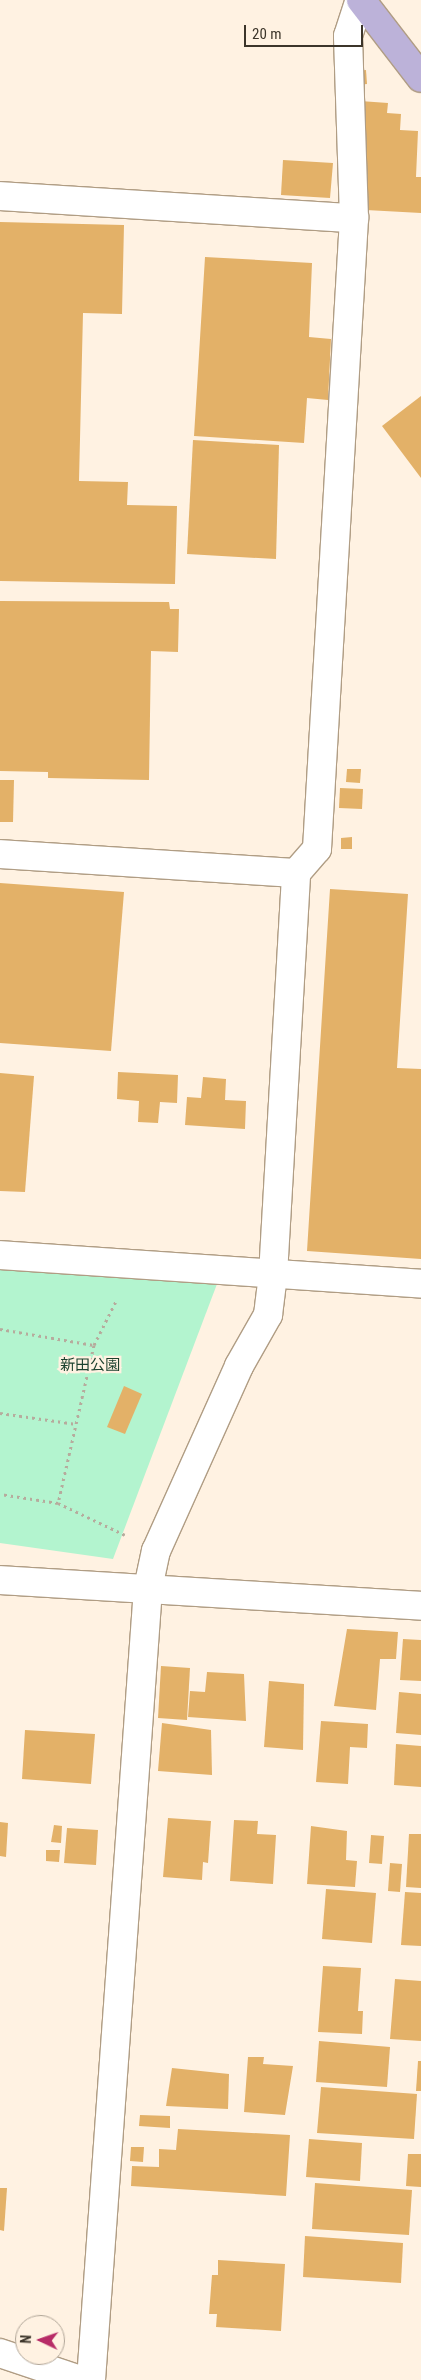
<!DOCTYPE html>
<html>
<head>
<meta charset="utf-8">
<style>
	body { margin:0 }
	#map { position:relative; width:421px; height:2380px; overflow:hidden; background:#fff2e2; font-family:"Roboto Condensed","Noto Sans JP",sans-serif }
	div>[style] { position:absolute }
	.green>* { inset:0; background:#b3f4cf }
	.building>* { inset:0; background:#e3b168 }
	.path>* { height:3px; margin-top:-1.5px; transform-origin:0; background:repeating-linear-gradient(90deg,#b6ab9d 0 2.5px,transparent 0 6.5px) }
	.roads { filter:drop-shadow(1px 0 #b09d84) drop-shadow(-1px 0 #b09d84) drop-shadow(0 1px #b09d84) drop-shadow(0 -1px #b09d84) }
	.minor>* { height:28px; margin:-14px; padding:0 14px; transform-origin:14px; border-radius:14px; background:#fff }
	.major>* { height:28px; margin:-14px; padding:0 14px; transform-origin:14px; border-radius:14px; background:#bcb2d9 }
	span { translate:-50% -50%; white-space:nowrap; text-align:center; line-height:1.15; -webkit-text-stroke:4.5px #fff2e2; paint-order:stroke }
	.park-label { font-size:15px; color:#1d422f }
	.north { position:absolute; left:15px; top:2315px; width:50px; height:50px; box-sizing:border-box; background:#fff2e2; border:1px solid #b1a698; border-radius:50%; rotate:273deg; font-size:14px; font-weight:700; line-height:20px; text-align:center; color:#3c352a }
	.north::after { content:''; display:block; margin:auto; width:18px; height:22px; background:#b72c67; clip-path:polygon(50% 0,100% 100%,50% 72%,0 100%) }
	.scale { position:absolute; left:244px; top:25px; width:119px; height:22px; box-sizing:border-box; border:2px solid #3c352a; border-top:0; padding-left:6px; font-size:15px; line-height:18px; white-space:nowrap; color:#3c352a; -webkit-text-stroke:4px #fff2e2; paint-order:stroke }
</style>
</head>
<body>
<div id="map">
	<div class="green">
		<div style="clip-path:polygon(0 1267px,217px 1284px,113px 1559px,0 1543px)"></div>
	</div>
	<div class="building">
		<div style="clip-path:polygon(366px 70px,367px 84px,357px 85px,356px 71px)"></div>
		<div style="clip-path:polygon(360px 101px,388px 103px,387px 113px,401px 114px,400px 130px,418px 131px,416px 177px,421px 177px,421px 213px,366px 210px,368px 174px,362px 173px)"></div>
		<div style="clip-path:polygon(283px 160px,333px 163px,330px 198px,281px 195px)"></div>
		<div style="clip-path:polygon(0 222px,124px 225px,122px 314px,83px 313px,79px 481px,128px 482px,127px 505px,177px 506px,175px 584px,0 581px)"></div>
		<div style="clip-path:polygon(205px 257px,312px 263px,309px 337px,331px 339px,328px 400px,307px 398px,304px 443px,194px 436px)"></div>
		<div style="clip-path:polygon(421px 396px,421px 478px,382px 426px)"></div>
		<div style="clip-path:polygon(193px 440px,279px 445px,276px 559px,187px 554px)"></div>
		<div style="clip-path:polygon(0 601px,169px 602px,170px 609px,179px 609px,178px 652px,151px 651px,149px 780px,48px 778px,48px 772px,0 771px)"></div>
		<div style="clip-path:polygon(347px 769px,361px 769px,360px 783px,346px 782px)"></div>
		<div style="clip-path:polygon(0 780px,14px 780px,13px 822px,0 822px)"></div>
		<div style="clip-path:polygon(340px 788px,363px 789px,362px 809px,339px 808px)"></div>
		<div style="clip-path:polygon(352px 837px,352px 849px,341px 849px,341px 838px)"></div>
		<div style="clip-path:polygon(0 883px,124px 892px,111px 1051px,0 1043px)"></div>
		<div style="clip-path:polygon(330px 889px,408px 894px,397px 1068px,421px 1069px,421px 1259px,307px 1251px)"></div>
		<div style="clip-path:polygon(118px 1072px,178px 1075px,177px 1103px,160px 1102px,158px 1123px,138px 1122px,139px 1101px,117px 1099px)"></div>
		<div style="clip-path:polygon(0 1073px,34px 1076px,25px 1192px,0 1191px)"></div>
		<div style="clip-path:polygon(203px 1077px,226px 1079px,225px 1100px,246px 1101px,245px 1129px,185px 1125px,187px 1097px,201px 1098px)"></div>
		<div style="clip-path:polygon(124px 1386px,142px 1394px,125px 1434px,107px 1427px)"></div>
		<div style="clip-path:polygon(347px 1629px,398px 1632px,396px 1659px,380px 1659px,376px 1710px,334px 1706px)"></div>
		<div style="clip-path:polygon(403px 1639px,421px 1640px,421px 1681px,400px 1680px)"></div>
		<div style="clip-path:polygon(161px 1666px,190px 1668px,187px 1720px,158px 1718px)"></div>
		<div style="clip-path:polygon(207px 1672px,244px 1674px,246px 1721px,188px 1717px,190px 1691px,205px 1692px)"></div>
		<div style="clip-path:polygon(269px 1681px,304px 1684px,303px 1750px,264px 1747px)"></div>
		<div style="clip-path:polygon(399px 1692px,421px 1694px,421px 1735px,396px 1733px)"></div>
		<div style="clip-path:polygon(321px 1721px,368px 1724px,367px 1748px,350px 1747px,348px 1784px,316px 1782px)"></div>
		<div style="clip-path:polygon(162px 1723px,211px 1730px,212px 1775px,158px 1771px)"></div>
		<div style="clip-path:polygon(25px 1730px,95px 1734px,91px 1784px,22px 1779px)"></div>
		<div style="clip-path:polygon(396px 1744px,421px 1746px,421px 1787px,394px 1785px)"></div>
		<div style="clip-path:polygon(168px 1818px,211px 1821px,208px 1863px,203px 1862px,202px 1880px,163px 1877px)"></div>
		<div style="clip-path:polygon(234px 1820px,258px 1821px,257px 1834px,276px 1835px,273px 1884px,230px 1881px)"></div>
		<div style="clip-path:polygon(0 1822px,8px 1823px,6px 1857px,0 1856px)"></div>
		<div style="clip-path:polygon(54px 1825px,62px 1826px,61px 1843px,51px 1842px)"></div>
		<div style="clip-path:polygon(311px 1826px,347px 1831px,346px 1860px,357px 1861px,355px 1887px,307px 1884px)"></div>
		<div style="clip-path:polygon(67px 1828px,98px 1830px,96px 1865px,64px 1863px)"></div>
		<div style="clip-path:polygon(409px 1834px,421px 1834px,421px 1888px,406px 1887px)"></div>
		<div style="clip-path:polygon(371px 1835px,384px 1836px,382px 1864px,369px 1863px)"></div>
		<div style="clip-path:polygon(46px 1850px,60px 1850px,59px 1862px,46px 1861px)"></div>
		<div style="clip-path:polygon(390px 1863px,402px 1864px,400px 1892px,388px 1891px)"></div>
		<div style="clip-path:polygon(326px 1889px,376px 1893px,372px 1943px,322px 1939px)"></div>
		<div style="clip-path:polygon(405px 1892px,421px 1893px,421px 1946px,401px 1945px)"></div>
		<div style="clip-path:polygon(323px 1966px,361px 1968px,358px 2011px,363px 2011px,362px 2034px,318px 2032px)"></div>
		<div style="clip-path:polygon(395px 1979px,421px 1981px,421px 2041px,390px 2039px)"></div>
		<div style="clip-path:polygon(319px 2041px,390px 2047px,387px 2087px,316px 2082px)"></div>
		<div style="clip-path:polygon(248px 2057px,264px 2057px,263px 2064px,293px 2066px,285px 2115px,244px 2112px)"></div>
		<div style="clip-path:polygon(418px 2061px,421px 2061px,421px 2091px,416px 2091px)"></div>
		<div style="clip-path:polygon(172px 2068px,229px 2074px,228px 2109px,166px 2106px)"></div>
		<div style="clip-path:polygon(321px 2087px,417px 2094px,414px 2139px,317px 2133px)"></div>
		<div style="clip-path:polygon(140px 2115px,170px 2116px,170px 2128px,139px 2126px)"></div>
		<div style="clip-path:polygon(178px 2129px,290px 2135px,286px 2196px,131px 2186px,132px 2166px,159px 2167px,159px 2149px,176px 2150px)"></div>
		<div style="clip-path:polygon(309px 2139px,362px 2143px,360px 2181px,306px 2177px)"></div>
		<div style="clip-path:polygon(131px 2147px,144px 2147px,143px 2162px,130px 2161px)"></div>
		<div style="clip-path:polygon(408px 2154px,421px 2154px,421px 2187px,406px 2186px)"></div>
		<div style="clip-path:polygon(315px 2183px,412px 2190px,409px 2235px,312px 2229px)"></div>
		<div style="clip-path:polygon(0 2188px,7px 2188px,4px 2231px,0 2230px)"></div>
		<div style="clip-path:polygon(305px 2236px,403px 2243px,401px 2283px,303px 2277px)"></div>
		<div style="clip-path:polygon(218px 2260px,285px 2264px,281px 2331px,216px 2327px,217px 2314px,209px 2314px,212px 2275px,218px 2275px)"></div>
	</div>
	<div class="path">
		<div style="left:0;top:1329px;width:95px;rotate:9.7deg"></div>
		<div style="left:94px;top:1345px;width:162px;rotate:102.8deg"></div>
		<div style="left:58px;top:1503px;width:59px;rotate:-171.2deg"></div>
		<div style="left:94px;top:1345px;width:51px;rotate:-63.4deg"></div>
		<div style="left:0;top:1413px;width:77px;rotate:8.2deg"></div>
		<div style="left:58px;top:1503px;width:74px;rotate:25.5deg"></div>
	</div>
	<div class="roads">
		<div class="minor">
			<div style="left:0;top:196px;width:355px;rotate:3.6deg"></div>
			<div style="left:0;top:854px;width:297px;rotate:3.7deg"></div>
			<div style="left:0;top:1255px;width:422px;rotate:3.9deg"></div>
			<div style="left:0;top:1580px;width:422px;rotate:3.5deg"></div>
			<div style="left:0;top:2353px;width:84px;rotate:18.6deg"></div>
			<div style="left:91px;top:2380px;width:794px;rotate:-85.88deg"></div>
			<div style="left:148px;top:1588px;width:38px;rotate:-78deg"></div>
			<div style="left:156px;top:1551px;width:203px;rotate:-65.8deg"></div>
			<div style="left:239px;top:1366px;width:59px;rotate:-60.4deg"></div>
			<div style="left:268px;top:1315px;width:40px;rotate:-82.9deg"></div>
			<div style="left:273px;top:1275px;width:403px;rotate:-86.7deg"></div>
			<div style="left:296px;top:873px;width:32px;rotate:-49deg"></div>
			<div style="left:317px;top:849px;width:632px;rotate:-86.64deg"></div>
			<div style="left:354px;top:218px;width:182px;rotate:-91.9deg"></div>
			<div style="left:348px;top:36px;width:38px;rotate:-72deg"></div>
		</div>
		<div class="major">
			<div style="left:361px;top:0;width:98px;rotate:52.4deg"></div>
		</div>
	</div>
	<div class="park-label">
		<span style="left:90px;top:1366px">新田公園</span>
	</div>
	<div class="north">N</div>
	<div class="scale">20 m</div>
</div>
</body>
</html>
